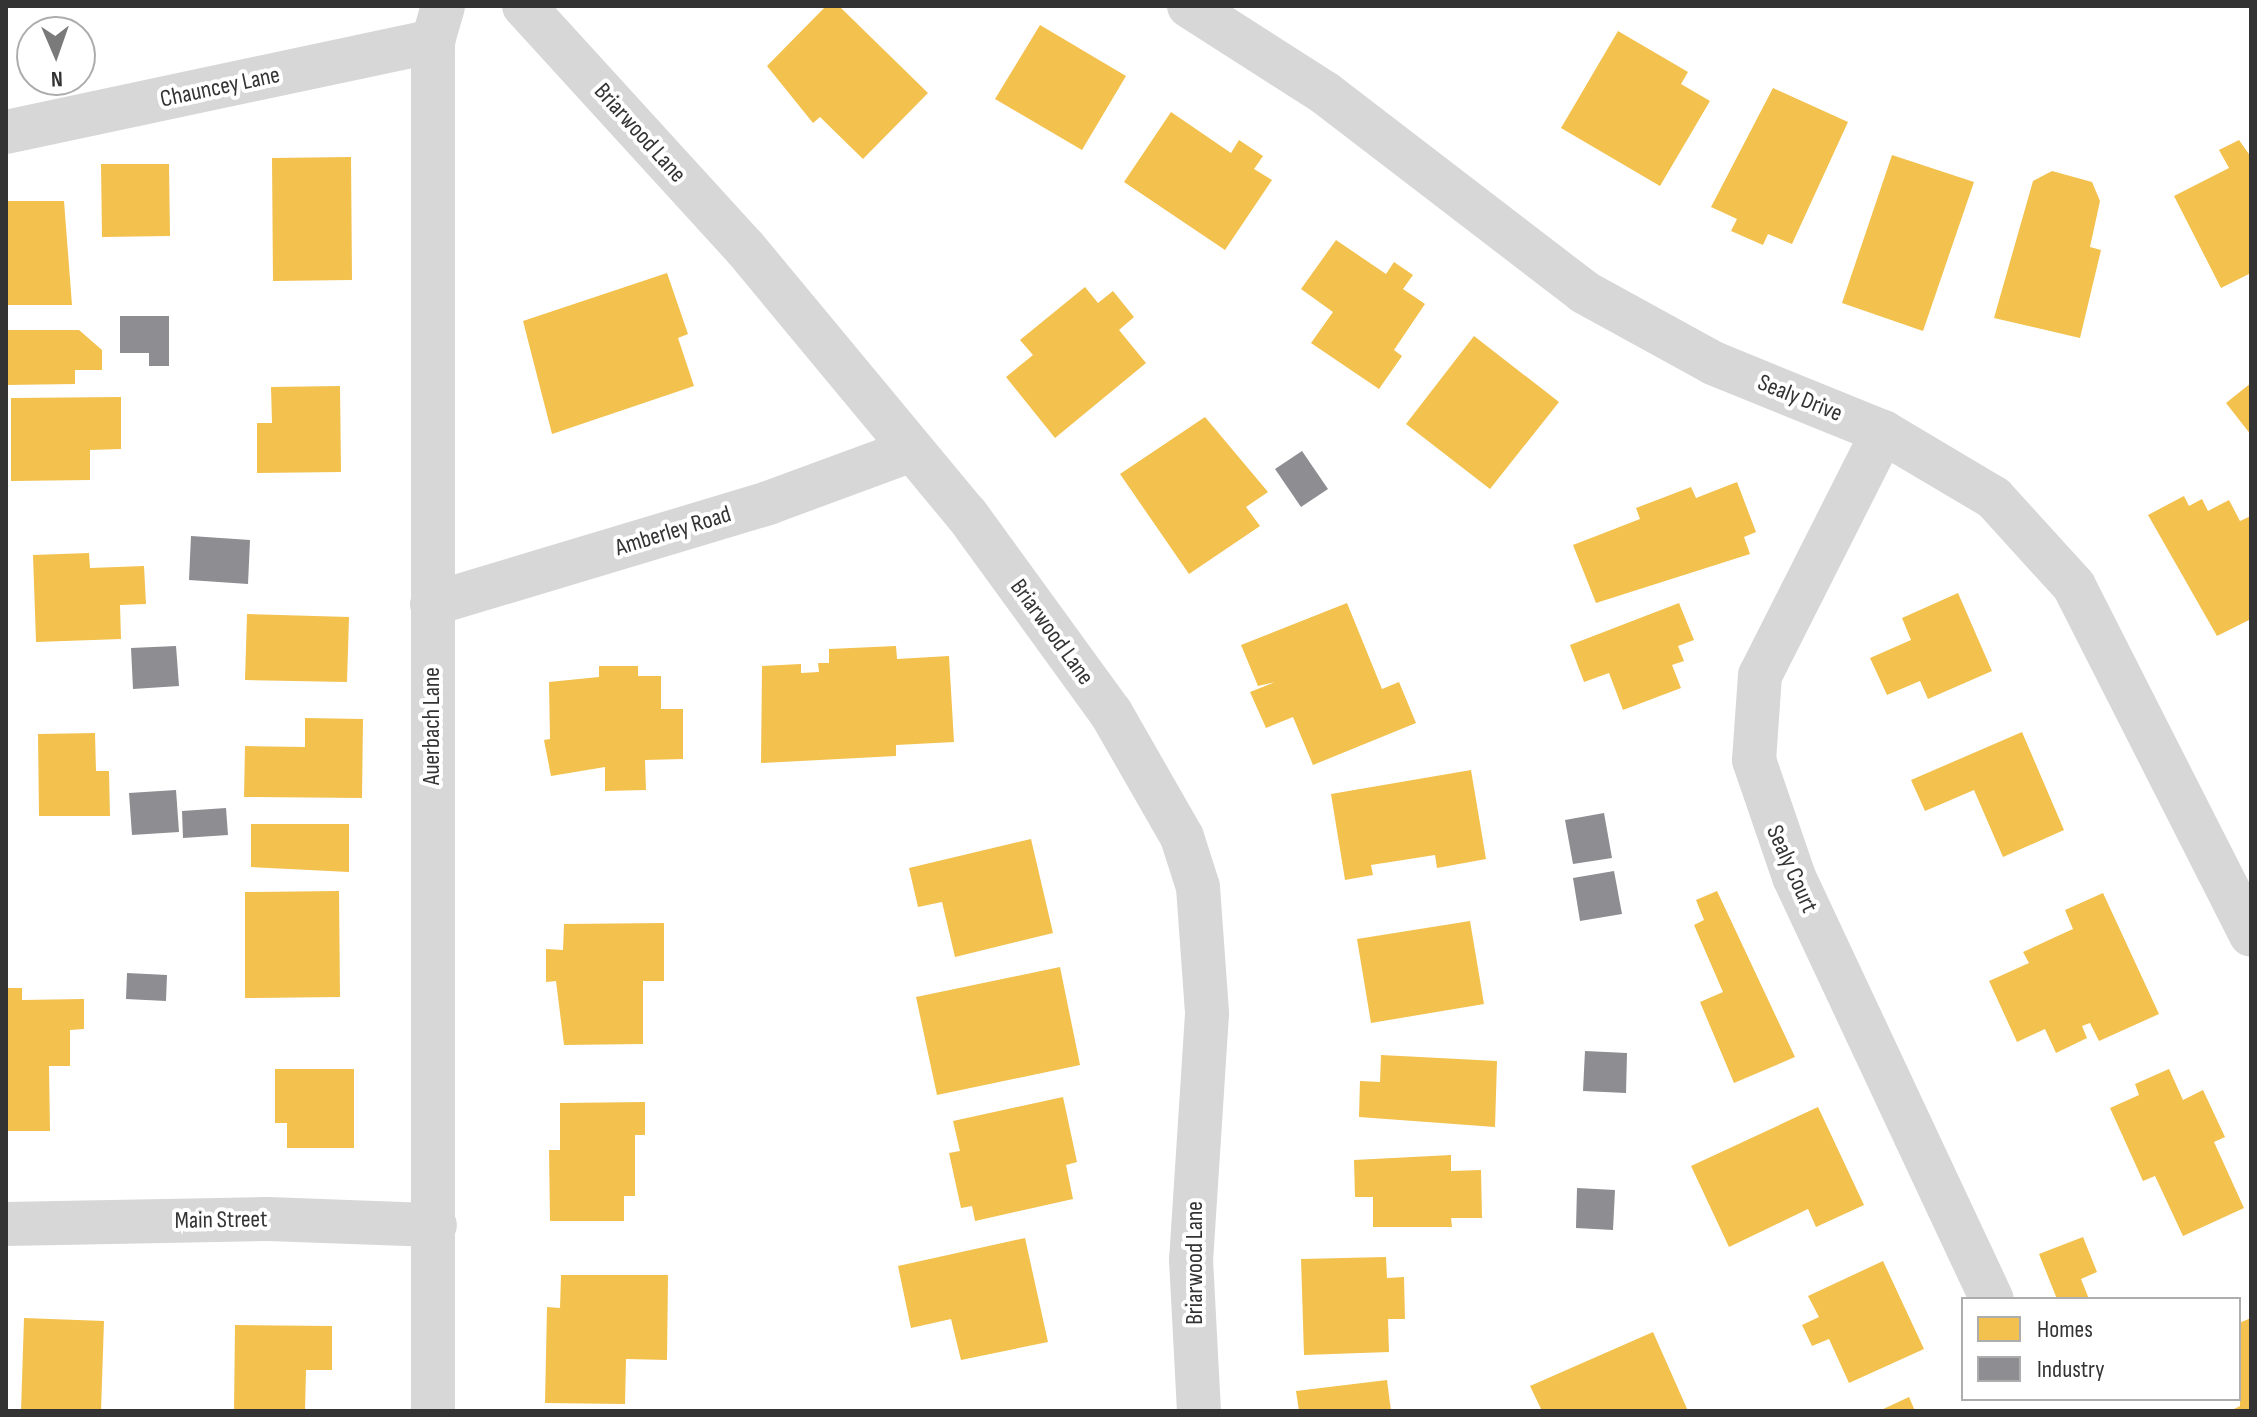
<!DOCTYPE html>
<html>
<head>
<meta charset="utf-8">
<style>
	body { margin:0 }
	#map { position:relative; width:2257px; height:1417px; overflow:hidden; background:#fff; font-family:"Sofia Sans Condensed",sans-serif }
	div>[style] { position:absolute }
	.homes>* { inset:0; background:#f2c14e }
	.industry>* { inset:0; background:#8d8d92 }
	.minor>* { height:44px; margin:-22px; padding:0 22px; transform-origin:22px; border-radius:22px; background:#d7d7d7 }
	span { translate:-50% -50%; white-space:nowrap; text-align:center; line-height:1.15; -webkit-text-stroke:8px #fff; paint-order:stroke }
	.street-label { font-size:24px; color:#333 }
	.frame { position:absolute; inset:0; border:8px solid #333; pointer-events:none }
	.legend { position:absolute; left:1961px; top:1297px; width:280px; height:104px; box-sizing:border-box; background:#fff; border:2px solid #adadad; margin:0; padding:10px 14px; list-style:none; font-size:24px; color:#333 }
	.legend li { display:flex; align-items:center; gap:16px; height:40px }
	.legend b { width:40px; border:2px solid #adadad }
	.north { position:absolute; left:16px; top:16px; width:80px; height:80px; box-sizing:border-box; background:#fff; border:2px solid #adadad; border-radius:50%; rotate:178deg; font-size:22px; font-weight:700; line-height:32px; text-align:center; color:#333 }
	.north::after { content:''; display:block; margin:auto; width:28px; height:36px; background:#7a7a7a; clip-path:polygon(50% 0,100% 100%,50% 72%,0 100%) }
</style>
</head>
<body>
<div id="map">
	<div class="homes">
		<div style="clip-path:polygon(826px 6px,839px 6px,928px 93px,863px 159px,820px 117px,813px 123px,767px 66px)"></div>
		<div style="clip-path:polygon(1040px 25px,1126px 76px,1082px 150px,995px 99px)"></div>
		<div style="clip-path:polygon(1618px 31px,1688px 72px,1681px 84px,1710px 101px,1660px 186px,1561px 128px)"></div>
		<div style="clip-path:polygon(1773px 88px,1848px 122px,1792px 244px,1768px 234px,1763px 245px,1731px 231px,1737px 219px,1711px 207px)"></div>
		<div style="clip-path:polygon(1171px 112px,1231px 153px,1239px 140px,1263px 156px,1254px 169px,1272px 180px,1225px 250px,1124px 182px)"></div>
		<div style="clip-path:polygon(2239px 140px,2251px 157px,2251px 273px,2221px 288px,2174px 196px,2229px 168px,2219px 150px)"></div>
		<div style="clip-path:polygon(1892px 155px,1974px 182px,1923px 331px,1842px 303px)"></div>
		<div style="clip-path:polygon(351px 157px,352px 280px,273px 281px,272px 158px)"></div>
		<div style="clip-path:polygon(101px 164px,169px 164px,170px 236px,102px 237px)"></div>
		<div style="clip-path:polygon(2052px 171px,2092px 182px,2100px 201px,2090px 247px,2101px 250px,2080px 338px,1994px 318px,2033px 181px)"></div>
		<div style="clip-path:polygon(6px 201px,64px 201px,72px 305px,6px 305px)"></div>
		<div style="clip-path:polygon(1336px 240px,1386px 274px,1394px 262px,1413px 275px,1403px 289px,1425px 304px,1394px 350px,1402px 356px,1379px 389px,1311px 343px,1333px 312px,1301px 289px)"></div>
		<div style="clip-path:polygon(667px 273px,688px 334px,678px 338px,694px 386px,552px 434px,523px 321px)"></div>
		<div style="clip-path:polygon(1085px 287px,1098px 303px,1113px 291px,1134px 317px,1119px 330px,1146px 363px,1055px 438px,1006px 377px,1033px 355px,1020px 340px)"></div>
		<div style="clip-path:polygon(6px 330px,79px 330px,102px 350px,102px 370px,75px 370px,75px 384px,6px 385px)"></div>
		<div style="clip-path:polygon(1474px 336px,1559px 402px,1490px 489px,1406px 424px)"></div>
		<div style="clip-path:polygon(2251px 383px,2251px 435px,2226px 403px)"></div>
		<div style="clip-path:polygon(340px 386px,341px 472px,257px 473px,257px 423px,272px 423px,271px 387px)"></div>
		<div style="clip-path:polygon(121px 397px,121px 449px,90px 450px,90px 480px,11px 481px,11px 398px)"></div>
		<div style="clip-path:polygon(1205px 417px,1268px 492px,1246px 507px,1260px 526px,1189px 574px,1120px 474px)"></div>
		<div style="clip-path:polygon(1737px 482px,1756px 532px,1744px 537px,1750px 554px,1596px 603px,1573px 545px,1640px 519px,1636px 508px,1691px 487px,1696px 498px)"></div>
		<div style="clip-path:polygon(2184px 496px,2189px 506px,2202px 499px,2208px 511px,2229px 500px,2240px 521px,2251px 516px,2251px 619px,2217px 636px,2148px 515px)"></div>
		<div style="clip-path:polygon(89px 553px,90px 568px,144px 566px,146px 604px,120px 605px,121px 639px,36px 642px,33px 555px)"></div>
		<div style="clip-path:polygon(1958px 593px,1992px 671px,1928px 699px,1920px 681px,1887px 695px,1870px 658px,1911px 640px,1902px 618px)"></div>
		<div style="clip-path:polygon(1347px 603px,1382px 689px,1399px 682px,1416px 723px,1313px 765px,1293px 717px,1266px 728px,1250px 692px,1275px 682px,1258px 686px,1241px 645px)"></div>
		<div style="clip-path:polygon(1679px 603px,1694px 640px,1678px 646px,1684px 661px,1672px 665px,1681px 688px,1623px 710px,1609px 673px,1584px 682px,1570px 645px)"></div>
		<div style="clip-path:polygon(247px 614px,349px 617px,347px 682px,245px 680px)"></div>
		<div style="clip-path:polygon(896px 646px,897px 659px,949px 656px,954px 742px,896px 745px,896px 756px,761px 763px,762px 666px,801px 664px,801px 673px,819px 672px,818px 663px,829px 663px,829px 649px)"></div>
		<div style="clip-path:polygon(599px 666px,638px 666px,638px 676px,661px 676px,661px 709px,683px 709px,683px 759px,645px 760px,646px 790px,605px 791px,605px 767px,551px 776px,544px 740px,550px 739px,549px 682px,599px 677px)"></div>
		<div style="clip-path:polygon(305px 718px,363px 719px,362px 798px,244px 797px,245px 746px,305px 747px)"></div>
		<div style="clip-path:polygon(2022px 732px,2064px 830px,2003px 857px,1974px 790px,1925px 811px,1911px 780px)"></div>
		<div style="clip-path:polygon(95px 733px,96px 771px,109px 771px,110px 816px,39px 816px,38px 734px)"></div>
		<div style="clip-path:polygon(1471px 770px,1486px 859px,1437px 868px,1435px 855px,1371px 865px,1373px 875px,1345px 880px,1331px 794px)"></div>
		<div style="clip-path:polygon(251px 824px,349px 824px,349px 872px,251px 867px)"></div>
		<div style="clip-path:polygon(1031px 839px,1053px 933px,955px 957px,942px 902px,918px 907px,909px 868px)"></div>
		<div style="clip-path:polygon(339px 891px,340px 997px,245px 998px,245px 892px)"></div>
		<div style="clip-path:polygon(1717px 891px,1795px 1057px,1734px 1083px,1700px 1002px,1723px 992px,1694px 925px,1704px 920px,1696px 900px)"></div>
		<div style="clip-path:polygon(2103px 893px,2159px 1014px,2099px 1041px,2090px 1023px,2082px 1026px,2087px 1038px,2056px 1053px,2045px 1029px,2017px 1042px,1989px 981px,2029px 963px,2023px 952px,2073px 929px,2065px 910px)"></div>
		<div style="clip-path:polygon(1470px 921px,1484px 1004px,1371px 1023px,1357px 939px)"></div>
		<div style="clip-path:polygon(664px 923px,664px 981px,643px 981px,643px 1044px,564px 1045px,556px 981px,546px 982px,546px 949px,563px 950px,564px 924px)"></div>
		<div style="clip-path:polygon(1060px 967px,1080px 1065px,937px 1095px,916px 997px)"></div>
		<div style="clip-path:polygon(6px 988px,22px 988px,22px 1000px,84px 999px,84px 1029px,70px 1030px,70px 1066px,49px 1066px,50px 1131px,6px 1131px)"></div>
		<div style="clip-path:polygon(1381px 1055px,1497px 1061px,1495px 1127px,1359px 1117px,1360px 1081px,1380px 1082px)"></div>
		<div style="clip-path:polygon(275px 1069px,354px 1069px,354px 1148px,287px 1148px,287px 1123px,275px 1123px)"></div>
		<div style="clip-path:polygon(2169px 1069px,2183px 1100px,2203px 1090px,2225px 1137px,2214px 1142px,2244px 1208px,2183px 1236px,2155px 1176px,2143px 1181px,2110px 1108px,2139px 1095px,2135px 1084px)"></div>
		<div style="clip-path:polygon(1063px 1097px,1077px 1162px,1066px 1165px,1073px 1199px,975px 1221px,972px 1206px,961px 1208px,949px 1153px,960px 1151px,953px 1121px)"></div>
		<div style="clip-path:polygon(645px 1102px,645px 1135px,635px 1135px,635px 1196px,624px 1196px,624px 1221px,550px 1221px,549px 1150px,560px 1150px,560px 1103px)"></div>
		<div style="clip-path:polygon(1818px 1107px,1864px 1205px,1816px 1227px,1808px 1209px,1729px 1247px,1691px 1166px)"></div>
		<div style="clip-path:polygon(1451px 1155px,1451px 1171px,1481px 1170px,1482px 1218px,1451px 1218px,1452px 1227px,1373px 1227px,1373px 1197px,1355px 1197px,1354px 1160px)"></div>
		<div style="clip-path:polygon(2083px 1237px,2097px 1272px,2081px 1279px,2089px 1299px,2057px 1299px,2039px 1254px)"></div>
		<div style="clip-path:polygon(1025px 1238px,1048px 1342px,961px 1360px,951px 1319px,911px 1328px,898px 1266px)"></div>
		<div style="clip-path:polygon(1386px 1257px,1387px 1278px,1404px 1277px,1405px 1319px,1388px 1319px,1389px 1352px,1304px 1355px,1301px 1259px)"></div>
		<div style="clip-path:polygon(1883px 1261px,1924px 1349px,1849px 1383px,1829px 1339px,1812px 1346px,1802px 1325px,1819px 1317px,1808px 1296px)"></div>
		<div style="clip-path:polygon(561px 1275px,668px 1275px,667px 1360px,626px 1359px,625px 1404px,545px 1403px,547px 1307px,560px 1308px)"></div>
		<div style="clip-path:polygon(24px 1318px,104px 1321px,101px 1411px,21px 1411px)"></div>
		<div style="clip-path:polygon(2251px 1318px,2251px 1411px,2230px 1411px,2240px 1406px,2239px 1323px)"></div>
		<div style="clip-path:polygon(235px 1325px,332px 1326px,332px 1370px,306px 1370px,305px 1411px,234px 1411px)"></div>
		<div style="clip-path:polygon(1653px 1332px,1688px 1411px,1542px 1411px,1530px 1386px)"></div>
		<div style="clip-path:polygon(1387px 1380px,1391px 1411px,1299px 1411px,1296px 1391px)"></div>
		<div style="clip-path:polygon(1909px 1397px,1915px 1411px,1879px 1411px)"></div>
	</div>
	<div class="industry">
		<div style="clip-path:polygon(120px 316px,169px 316px,169px 366px,149px 366px,149px 353px,120px 353px)"></div>
		<div style="clip-path:polygon(1302px 451px,1328px 489px,1301px 507px,1275px 469px)"></div>
		<div style="clip-path:polygon(191px 536px,250px 540px,248px 584px,189px 580px)"></div>
		<div style="clip-path:polygon(176px 646px,179px 686px,133px 689px,131px 648px)"></div>
		<div style="clip-path:polygon(176px 790px,179px 832px,132px 835px,129px 793px)"></div>
		<div style="clip-path:polygon(226px 808px,228px 835px,183px 838px,182px 811px)"></div>
		<div style="clip-path:polygon(1604px 813px,1612px 858px,1573px 864px,1565px 820px)"></div>
		<div style="clip-path:polygon(1614px 871px,1622px 914px,1580px 921px,1573px 878px)"></div>
		<div style="clip-path:polygon(127px 973px,167px 975px,166px 1001px,126px 999px)"></div>
		<div style="clip-path:polygon(1585px 1051px,1627px 1053px,1626px 1093px,1583px 1091px)"></div>
		<div style="clip-path:polygon(1577px 1188px,1615px 1190px,1613px 1230px,1576px 1228px)"></div>
	</div>
	<div class="minor">
		<div style="left:524px;top:6px;width:328px;rotate:47.6deg"></div>
		<div style="left:745px;top:248px;width:347px;rotate:50.3deg"></div>
		<div style="left:967px;top:515px;width:245px;rotate:54deg"></div>
		<div style="left:1111px;top:713px;width:143px;rotate:60.2deg"></div>
		<div style="left:1182px;top:837px;width:52px;rotate:72.3deg"></div>
		<div style="left:1198px;top:887px;width:127px;rotate:85.9deg"></div>
		<div style="left:1207px;top:1014px;width:246px;rotate:93.7deg"></div>
		<div style="left:1191px;top:1259px;width:152px;rotate:87deg"></div>
		<div style="left:1189px;top:6px;width:161px;rotate:32.6deg"></div>
		<div style="left:1325px;top:93px;width:327px;rotate:37.5deg"></div>
		<div style="left:1584px;top:292px;width:147px;rotate:28.8deg"></div>
		<div style="left:1713px;top:363px;width:183px;rotate:22.1deg"></div>
		<div style="left:1883px;top:432px;width:129px;rotate:30.7deg"></div>
		<div style="left:1994px;top:498px;width:119px;rotate:47.7deg"></div>
		<div style="left:2074px;top:586px;width:391px;rotate:63.1deg"></div>
		<div style="left:6px;top:132px;width:437px;rotate:-12deg"></div>
		<div style="left:1883px;top:432px;width:272px;rotate:116.8deg"></div>
		<div style="left:1760px;top:675px;width:85px;rotate:94deg"></div>
		<div style="left:1754px;top:760px;width:124px;rotate:71.1deg"></div>
		<div style="left:1794px;top:877px;width:466px;rotate:64.9deg"></div>
		<div style="left:432px;top:604px;width:351px;rotate:-16.7deg"></div>
		<div style="left:768px;top:503px;width:153px;rotate:-20.2deg"></div>
		<div style="left:6px;top:1224px;width:262px;rotate:-1.1deg"></div>
		<div style="left:268px;top:1219px;width:167px;rotate:2.1deg"></div>
		<div style="left:433px;top:1411px;width:1370px;rotate:-90deg"></div>
		<div style="left:433px;top:41px;width:36px;rotate:-74deg"></div>
	</div>
	<div class="street-label">
		<span style="left:220px;top:87px;rotate:-12deg">Chauncey Lane</span>
		<span style="left:640px;top:133px;rotate:48deg">Briarwood Lane</span>
		<span style="left:1800px;top:398px;rotate:22deg">Sealy Drive</span>
		<span style="left:673px;top:531px;rotate:-17deg">Amberley Road</span>
		<span style="left:1052px;top:632px;rotate:54deg">Briarwood Lane</span>
		<span style="left:432px;top:726px;rotate:-90deg">Auerbach Lane</span>
		<span style="left:1792px;top:869px;rotate:66deg">Sealy Court</span>
		<span style="left:221px;top:1220px;rotate:-1deg">Main Street</span>
		<span style="left:1195px;top:1263px;rotate:-90deg">Briarwood Lane</span>
	</div>
	<div class="frame"></div>
	<ul class="legend">
	<li><b style="height:22px;background:#f2c14e"></b>Homes</li>
	<li><b style="height:22px;background:#8d8d92"></b>Industry</li>
	</ul>
	<div class="north">N</div>
</div>
</body>
</html>
